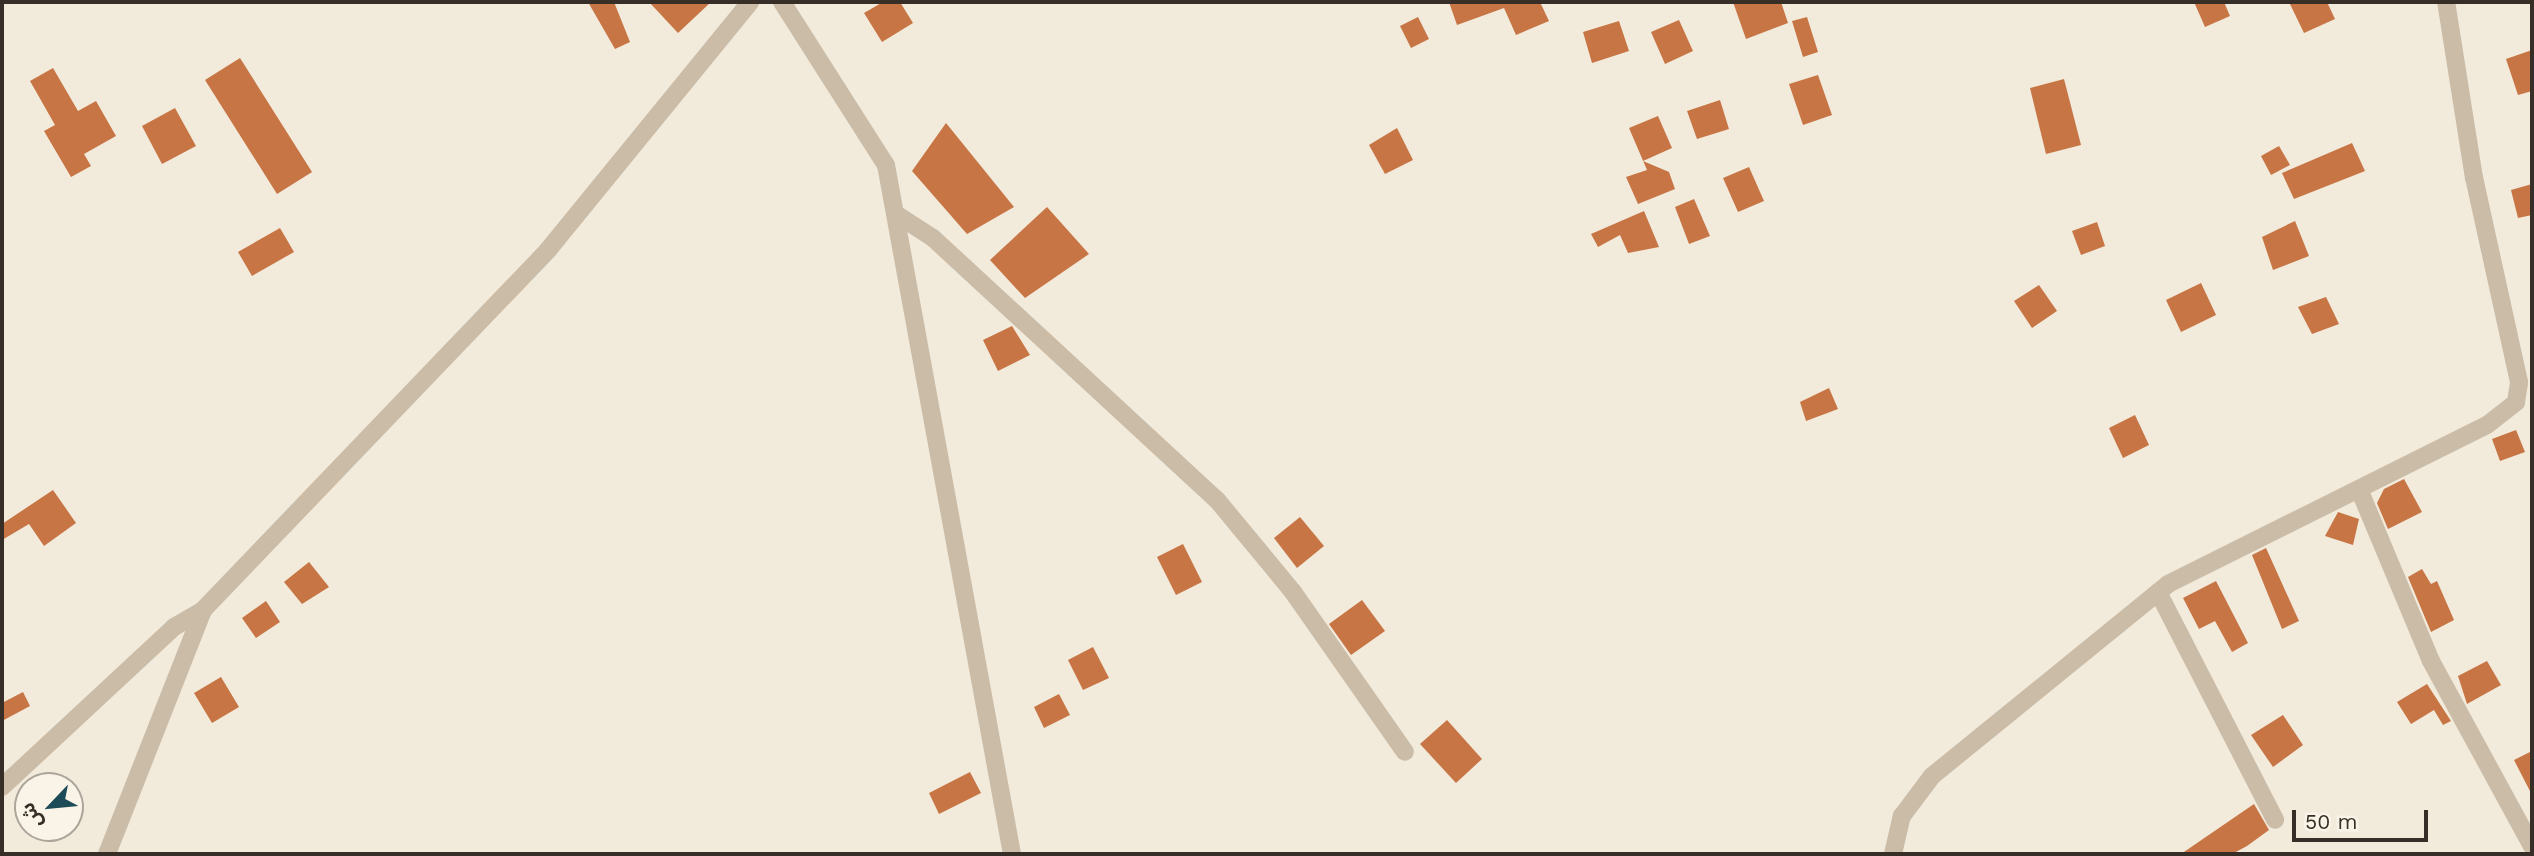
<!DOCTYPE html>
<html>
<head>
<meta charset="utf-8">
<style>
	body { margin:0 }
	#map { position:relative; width:2534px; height:856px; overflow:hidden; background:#f2eadb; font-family:"Work Sans","Noto Sans Arabic",sans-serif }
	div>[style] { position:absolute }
	.building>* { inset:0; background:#c77544 }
	.minor>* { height:18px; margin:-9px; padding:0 9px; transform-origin:9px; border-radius:9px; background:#cabca7 }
	.tertiary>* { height:18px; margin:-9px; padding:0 9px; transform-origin:9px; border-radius:9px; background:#cabca7 }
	span { translate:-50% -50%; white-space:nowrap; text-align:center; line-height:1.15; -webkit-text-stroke:5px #f9f4e7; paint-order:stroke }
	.frame { position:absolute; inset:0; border:4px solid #362e27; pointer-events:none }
	.north { position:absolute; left:14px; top:772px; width:70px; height:70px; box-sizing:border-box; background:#f9f4e7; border:2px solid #aba59a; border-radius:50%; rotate:244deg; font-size:19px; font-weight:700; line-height:28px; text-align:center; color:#362e27 }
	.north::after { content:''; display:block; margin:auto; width:24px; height:32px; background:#1d4c58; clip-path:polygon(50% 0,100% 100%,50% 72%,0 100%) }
	.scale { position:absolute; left:2292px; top:810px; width:136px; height:32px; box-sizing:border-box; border:4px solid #362e27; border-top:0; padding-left:9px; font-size:21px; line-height:24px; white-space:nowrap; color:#362e27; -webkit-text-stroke:5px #f9f4e7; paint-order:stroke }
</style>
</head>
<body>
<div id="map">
	<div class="building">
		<div style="clip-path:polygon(588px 2px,614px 2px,630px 42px,615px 49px)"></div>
		<div style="clip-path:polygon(649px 2px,711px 2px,678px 33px)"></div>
		<div style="clip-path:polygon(883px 2px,900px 2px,913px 23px,882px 42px,864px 13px)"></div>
		<div style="clip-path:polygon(1449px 2px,1540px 2px,1549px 21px,1516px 35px,1504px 8px,1457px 25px)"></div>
		<div style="clip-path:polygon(1733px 2px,1781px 2px,1788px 23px,1746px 39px)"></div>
		<div style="clip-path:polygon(2194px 2px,2224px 2px,2230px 16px,2205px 27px)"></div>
		<div style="clip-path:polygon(2289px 2px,2327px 2px,2335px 19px,2304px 33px)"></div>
		<div style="clip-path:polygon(1418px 17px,1429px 39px,1411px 48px,1400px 26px)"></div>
		<div style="clip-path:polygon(1807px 17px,1818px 52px,1803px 57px,1792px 21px)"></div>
		<div style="clip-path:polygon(1679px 20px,1693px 51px,1665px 64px,1651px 32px)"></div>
		<div style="clip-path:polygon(1619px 21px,1629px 51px,1592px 63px,1583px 32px)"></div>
		<div style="clip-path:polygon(2532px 50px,2532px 91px,2518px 95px,2506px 59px)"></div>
		<div style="clip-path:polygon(240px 58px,312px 172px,277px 194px,205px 80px)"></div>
		<div style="clip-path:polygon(53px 68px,78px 111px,96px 101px,116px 136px,84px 154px,91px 166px,71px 177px,44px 131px,55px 125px,30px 81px)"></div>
		<div style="clip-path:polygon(1818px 75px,1832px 115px,1803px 125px,1789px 84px)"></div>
		<div style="clip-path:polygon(2064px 79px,2081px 145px,2046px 154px,2030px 88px)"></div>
		<div style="clip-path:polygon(1720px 100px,1729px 129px,1697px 139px,1687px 111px)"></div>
		<div style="clip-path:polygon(175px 108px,196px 146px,162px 164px,142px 126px)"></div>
		<div style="clip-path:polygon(1658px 116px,1672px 148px,1643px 161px,1669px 172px,1675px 189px,1638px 204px,1626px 177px,1647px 170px,1629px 128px)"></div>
		<div style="clip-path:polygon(946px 123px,1014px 207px,967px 234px,912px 171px)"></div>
		<div style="clip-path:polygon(1397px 128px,1413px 160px,1385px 174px,1369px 145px)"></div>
		<div style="clip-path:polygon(2352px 143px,2365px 171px,2294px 199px,2282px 173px)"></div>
		<div style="clip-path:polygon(2279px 146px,2290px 165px,2271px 175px,2261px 156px)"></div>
		<div style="clip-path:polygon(1749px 167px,1764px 201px,1738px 212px,1723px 178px)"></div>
		<div style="clip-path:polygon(2532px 184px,2532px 215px,2518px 218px,2511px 190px)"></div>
		<div style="clip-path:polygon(1694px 199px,1710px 236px,1689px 244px,1675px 207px)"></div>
		<div style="clip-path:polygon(1047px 207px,1089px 254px,1025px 298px,990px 260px)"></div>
		<div style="clip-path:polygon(1644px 211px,1659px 247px,1628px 253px,1620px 235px,1598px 247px,1591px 234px)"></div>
		<div style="clip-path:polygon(2295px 221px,2309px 256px,2273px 270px,2262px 237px)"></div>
		<div style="clip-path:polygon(2097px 222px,2105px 246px,2081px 255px,2072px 231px)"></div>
		<div style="clip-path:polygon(280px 228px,294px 252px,252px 276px,238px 252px)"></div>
		<div style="clip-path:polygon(2201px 283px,2216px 315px,2181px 332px,2166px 300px)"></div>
		<div style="clip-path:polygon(2039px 285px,2057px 311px,2032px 328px,2014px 301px)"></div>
		<div style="clip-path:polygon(2326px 297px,2339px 324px,2312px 334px,2298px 307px)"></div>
		<div style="clip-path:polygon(1012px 326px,1030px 355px,998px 371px,983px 340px)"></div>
		<div style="clip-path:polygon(1829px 388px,1838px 409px,1806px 421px,1800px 402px)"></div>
		<div style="clip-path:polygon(2135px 415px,2149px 445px,2123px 458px,2109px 428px)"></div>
		<div style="clip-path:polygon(2516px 430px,2525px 452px,2500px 461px,2492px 439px)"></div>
		<div style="clip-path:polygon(2404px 479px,2422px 512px,2388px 529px,2377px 503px,2384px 489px)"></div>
		<div style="clip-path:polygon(53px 490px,76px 523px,44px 546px,29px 524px,2px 540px,2px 524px)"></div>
		<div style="clip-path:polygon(2338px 512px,2359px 519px,2353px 545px,2325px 536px)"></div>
		<div style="clip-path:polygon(1300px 517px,1324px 546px,1297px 568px,1274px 538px)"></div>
		<div style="clip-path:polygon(1183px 544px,1202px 582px,1176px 595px,1157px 557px)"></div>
		<div style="clip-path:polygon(2266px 548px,2299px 621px,2282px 629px,2252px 555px)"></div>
		<div style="clip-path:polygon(309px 562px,329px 587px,302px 604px,284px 582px)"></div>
		<div style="clip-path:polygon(2422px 569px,2431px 584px,2437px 581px,2454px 620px,2431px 632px,2408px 577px)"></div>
		<div style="clip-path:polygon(2216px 581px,2248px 643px,2232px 652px,2215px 621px,2199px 629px,2183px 598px)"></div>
		<div style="clip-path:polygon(1362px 600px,1385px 631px,1351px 655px,1329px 624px)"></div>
		<div style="clip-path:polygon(266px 601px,280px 622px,256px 638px,242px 618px)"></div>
		<div style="clip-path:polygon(1093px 647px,1109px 678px,1083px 690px,1068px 660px)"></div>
		<div style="clip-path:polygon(2487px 661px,2501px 685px,2467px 704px,2458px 676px)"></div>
		<div style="clip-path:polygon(221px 677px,239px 707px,212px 723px,194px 693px)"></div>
		<div style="clip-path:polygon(2427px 684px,2451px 721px,2443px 725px,2434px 710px,2411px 724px,2397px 702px)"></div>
		<div style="clip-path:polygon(23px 692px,30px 706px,2px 721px,2px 703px)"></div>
		<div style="clip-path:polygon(1059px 694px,1070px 715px,1044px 728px,1034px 707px)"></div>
		<div style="clip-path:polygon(2283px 715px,2303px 745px,2273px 767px,2251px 735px)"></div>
		<div style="clip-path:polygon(1447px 720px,1482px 759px,1456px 783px,1420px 744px)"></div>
		<div style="clip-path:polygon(2532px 751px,2532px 795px,2514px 760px)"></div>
		<div style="clip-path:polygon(970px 772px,981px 793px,939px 814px,929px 793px)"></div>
		<div style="clip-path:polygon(2254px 804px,2269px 830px,2247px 846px,2232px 854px,2181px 854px)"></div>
	</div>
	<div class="minor">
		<div style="left:782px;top:2px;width:193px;rotate:57.5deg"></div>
		<div style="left:886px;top:165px;width:700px;rotate:79.64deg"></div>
		<div style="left:899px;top:216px;width:40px;rotate:32.9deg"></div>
		<div style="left:933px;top:238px;width:386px;rotate:42.7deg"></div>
		<div style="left:1217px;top:500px;width:119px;rotate:50.4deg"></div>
		<div style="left:1293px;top:592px;width:195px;rotate:55deg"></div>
		<div style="left:2359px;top:489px;width:186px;rotate:67.3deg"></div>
		<div style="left:2431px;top:661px;width:211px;rotate:61.4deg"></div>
		<div style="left:2158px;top:592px;width:256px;rotate:62.8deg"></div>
		<div style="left:2px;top:787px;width:235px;rotate:-42.9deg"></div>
		<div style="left:174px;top:627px;width:34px;rotate:-30deg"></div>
		<div style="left:1893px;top:854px;width:39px;rotate:-77deg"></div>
		<div style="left:1902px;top:816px;width:50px;rotate:-53.1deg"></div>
		<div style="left:1932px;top:776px;width:304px;rotate:-39.1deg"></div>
		<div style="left:2168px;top:584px;width:356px;rotate:-26.5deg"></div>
		<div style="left:2487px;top:425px;width:37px;rotate:-38deg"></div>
		<div style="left:2516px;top:402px;width:20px;rotate:-81deg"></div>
		<div style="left:2519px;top:382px;width:209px;rotate:-102.4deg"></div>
		<div style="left:2474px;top:178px;width:178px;rotate:-99deg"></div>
	</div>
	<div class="tertiary">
		<div style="left:107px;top:854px;width:262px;rotate:-68.5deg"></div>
		<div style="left:203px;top:610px;width:499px;rotate:-46.2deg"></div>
		<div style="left:548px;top:250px;width:320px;rotate:-50.8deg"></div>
	</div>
	<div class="frame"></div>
	<div class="north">ش</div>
	<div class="scale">50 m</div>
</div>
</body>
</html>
